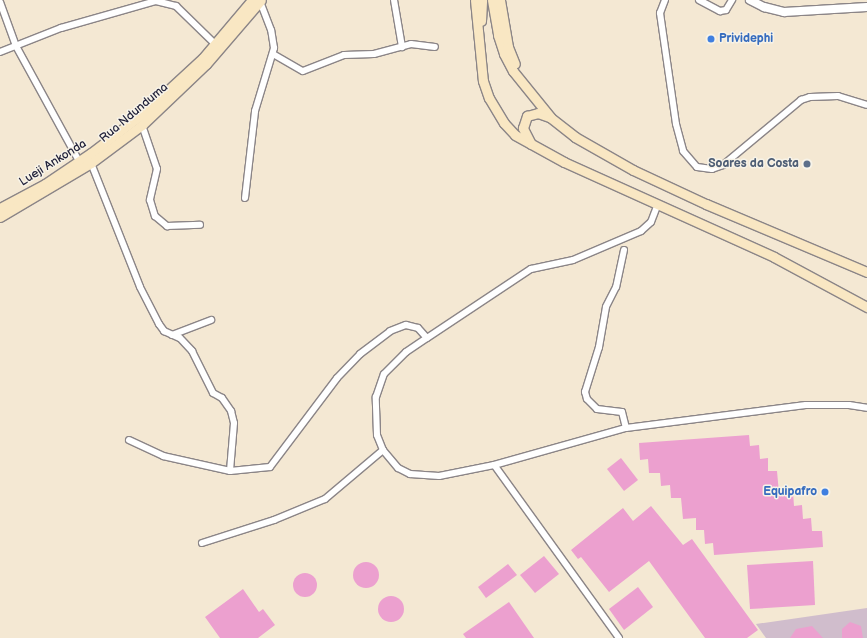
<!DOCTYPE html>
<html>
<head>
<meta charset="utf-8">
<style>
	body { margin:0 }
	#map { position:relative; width:867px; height:638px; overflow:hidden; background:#f4e8d3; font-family:"Balsamiq Sans",sans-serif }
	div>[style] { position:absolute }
	.industrial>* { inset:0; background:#d0bdcc }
	.building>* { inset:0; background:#eca0cf }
	.round { border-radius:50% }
	.roads { filter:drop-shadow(1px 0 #8b8587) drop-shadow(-1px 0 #8b8587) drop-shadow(0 1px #8b8587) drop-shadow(0 -1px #8b8587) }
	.minor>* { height:6px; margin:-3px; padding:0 3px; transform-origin:3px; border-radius:3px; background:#fff }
	.tertiary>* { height:8px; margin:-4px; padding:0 4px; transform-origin:4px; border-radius:4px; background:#fff }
	.secondary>* { height:9px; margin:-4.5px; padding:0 4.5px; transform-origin:4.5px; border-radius:4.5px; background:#f9e7c3 }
	.dots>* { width:11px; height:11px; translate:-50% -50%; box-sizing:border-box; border:2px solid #f7f3e8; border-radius:50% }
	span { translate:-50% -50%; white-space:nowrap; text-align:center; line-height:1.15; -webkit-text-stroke:3px #f7f3e8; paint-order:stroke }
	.shop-label { font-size:12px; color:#366cbe; font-weight:700 }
	.left { translate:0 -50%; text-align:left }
	.right { translate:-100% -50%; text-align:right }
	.street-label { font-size:12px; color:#22223b }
	.service-label { font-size:12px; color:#4e5e75; font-weight:700 }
</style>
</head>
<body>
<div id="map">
	<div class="industrial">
		<div style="clip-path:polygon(867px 608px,867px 638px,766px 638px,756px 624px)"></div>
	</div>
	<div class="building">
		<div style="clip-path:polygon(749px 435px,750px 446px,759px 445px,760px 459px,768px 458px,768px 471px,777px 471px,779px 493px,793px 492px,794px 506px,802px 505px,803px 519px,811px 518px,812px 531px,822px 531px,823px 547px,714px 555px,713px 543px,705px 544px,704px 530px,696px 530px,696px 518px,683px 519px,681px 498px,671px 498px,670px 485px,661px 486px,660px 473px,649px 473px,648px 459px,640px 460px,639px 443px)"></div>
		<div style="clip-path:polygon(621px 458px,638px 480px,624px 491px,607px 469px)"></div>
		<div style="clip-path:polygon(651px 506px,683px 545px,692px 539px,758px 630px,747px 638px,705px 638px,649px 561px,609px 592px,581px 557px,578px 559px,571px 550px,623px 508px,633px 521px)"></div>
		<div style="clip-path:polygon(544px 556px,559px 574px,535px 593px,520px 575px)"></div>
		<div style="clip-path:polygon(813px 561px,815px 605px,750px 609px,747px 565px)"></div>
		<div class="round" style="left:353px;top:562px;width:26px;height:26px"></div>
		<div style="clip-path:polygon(508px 564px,517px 575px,486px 598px,478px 587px)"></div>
		<div class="round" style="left:293px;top:573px;width:24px;height:24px"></div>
		<div style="clip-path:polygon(638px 587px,653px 607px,624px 630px,609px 609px)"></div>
		<div style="clip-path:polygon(243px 589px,259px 612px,263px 609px,275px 625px,258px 638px,220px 638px,205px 617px)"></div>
		<div class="round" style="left:378px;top:596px;width:26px;height:26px"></div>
		<div style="clip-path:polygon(509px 602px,534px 638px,466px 638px,463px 634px)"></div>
		<div style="clip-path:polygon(850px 622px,861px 626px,863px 638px,842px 638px,842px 629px)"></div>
		<div style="clip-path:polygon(812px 626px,823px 638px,790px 638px,796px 629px)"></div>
	</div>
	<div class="roads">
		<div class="minor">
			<div style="left:394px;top:0;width:48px;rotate:80.3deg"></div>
			<div style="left:665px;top:0;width:14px;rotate:111deg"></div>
			<div style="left:660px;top:13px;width:112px;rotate:81.8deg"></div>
			<div style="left:676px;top:124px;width:28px;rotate:75deg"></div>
			<div style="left:683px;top:151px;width:21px;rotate:49deg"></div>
			<div style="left:697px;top:167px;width:15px;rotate:8deg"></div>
			<div style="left:712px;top:169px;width:12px;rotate:-20deg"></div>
			<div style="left:723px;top:165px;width:102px;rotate:-39.8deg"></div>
			<div style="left:801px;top:100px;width:9px;rotate:-18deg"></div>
			<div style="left:810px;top:97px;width:28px;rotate:-2deg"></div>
			<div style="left:838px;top:96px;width:30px;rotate:17deg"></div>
			<div style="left:699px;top:0;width:24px;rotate:28deg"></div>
			<div style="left:720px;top:11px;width:6px;rotate:-9deg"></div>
			<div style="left:726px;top:10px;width:12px;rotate:-59deg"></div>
			<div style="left:0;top:2px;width:47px;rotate:70deg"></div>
			<div style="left:16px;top:46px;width:131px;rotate:61.3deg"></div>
			<div style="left:0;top:52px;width:66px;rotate:-21.5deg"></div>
			<div style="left:61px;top:28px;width:99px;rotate:-15.9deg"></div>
			<div style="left:156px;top:1px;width:21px;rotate:14deg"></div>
			<div style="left:176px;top:6px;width:54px;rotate:44.3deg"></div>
			<div style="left:273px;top:54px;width:34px;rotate:30deg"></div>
			<div style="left:303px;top:71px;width:44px;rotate:-21.3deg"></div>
			<div style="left:344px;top:55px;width:30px;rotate:-2deg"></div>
			<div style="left:374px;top:54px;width:38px;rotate:-15deg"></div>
			<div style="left:411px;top:44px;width:24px;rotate:7deg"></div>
			<div style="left:142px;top:125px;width:46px;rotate:71.2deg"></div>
			<div style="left:157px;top:169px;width:32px;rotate:103deg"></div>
			<div style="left:150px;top:200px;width:17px;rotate:73deg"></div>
			<div style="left:155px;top:216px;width:16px;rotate:40deg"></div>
			<div style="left:167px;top:226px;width:33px;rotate:-2deg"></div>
			<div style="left:91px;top:163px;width:133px;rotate:68.4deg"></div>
			<div style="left:140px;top:287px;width:42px;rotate:62.8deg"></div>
			<div style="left:159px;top:324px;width:9px;rotate:54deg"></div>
			<div style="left:164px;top:331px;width:17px;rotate:24deg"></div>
			<div style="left:180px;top:338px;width:18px;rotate:47deg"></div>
			<div style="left:192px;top:351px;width:47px;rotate:63.4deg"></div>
			<div style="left:213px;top:393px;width:10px;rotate:29deg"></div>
			<div style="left:222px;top:398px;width:16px;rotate:55deg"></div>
			<div style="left:231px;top:411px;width:12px;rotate:76deg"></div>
			<div style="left:234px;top:423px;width:48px;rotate:94.8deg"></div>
			<div style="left:245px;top:198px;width:88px;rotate:-83.4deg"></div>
			<div style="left:255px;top:111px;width:66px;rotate:-73.2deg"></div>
			<div style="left:274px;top:48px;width:18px;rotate:-99deg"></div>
			<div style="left:271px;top:30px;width:30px;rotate:-111deg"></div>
			<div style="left:624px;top:250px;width:38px;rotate:102deg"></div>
			<div style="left:616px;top:287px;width:22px;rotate:117deg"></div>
			<div style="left:606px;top:307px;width:41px;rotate:99.9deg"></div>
			<div style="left:599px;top:347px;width:47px;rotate:107.3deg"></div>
			<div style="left:585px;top:392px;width:7px;rotate:74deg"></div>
			<div style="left:587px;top:399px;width:14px;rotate:45deg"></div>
			<div style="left:597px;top:409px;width:25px;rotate:7deg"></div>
			<div style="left:622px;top:412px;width:16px;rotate:76deg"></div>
			<div style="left:172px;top:335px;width:42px;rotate:-21deg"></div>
			<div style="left:129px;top:440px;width:38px;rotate:25deg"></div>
			<div style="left:163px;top:456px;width:69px;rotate:12.6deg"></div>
			<div style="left:230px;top:471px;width:40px;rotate:-5.7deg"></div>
			<div style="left:270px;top:467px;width:111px;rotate:-53deg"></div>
			<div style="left:337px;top:378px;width:33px;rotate:-46deg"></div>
			<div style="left:360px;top:354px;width:38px;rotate:-37deg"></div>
			<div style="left:390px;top:331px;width:17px;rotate:-21deg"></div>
			<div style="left:406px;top:325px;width:12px;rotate:14deg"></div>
			<div style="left:418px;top:328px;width:13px;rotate:48deg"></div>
			<div style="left:494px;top:465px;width:137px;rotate:-15.7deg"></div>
			<div style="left:626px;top:428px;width:181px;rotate:-7.3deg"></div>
			<div style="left:806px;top:405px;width:43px"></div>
			<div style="left:849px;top:405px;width:18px;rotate:9deg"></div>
			<div style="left:202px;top:543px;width:76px;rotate:-17.7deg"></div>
			<div style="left:274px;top:520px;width:55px;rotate:-22.4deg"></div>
			<div style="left:325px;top:499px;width:76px;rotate:-40.2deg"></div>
			<div style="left:619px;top:638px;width:213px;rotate:-125.8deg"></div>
			<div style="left:494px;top:465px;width:56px;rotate:168.7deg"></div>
			<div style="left:439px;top:476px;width:29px;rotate:-176deg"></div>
			<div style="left:410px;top:474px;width:13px;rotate:-153deg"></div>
			<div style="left:398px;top:468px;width:23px;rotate:-130deg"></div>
			<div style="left:383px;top:450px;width:16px;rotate:-112deg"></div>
			<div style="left:377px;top:435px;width:38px;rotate:-92deg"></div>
			<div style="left:376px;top:397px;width:24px;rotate:-71deg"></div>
			<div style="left:384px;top:374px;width:31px;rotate:-45deg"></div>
			<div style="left:406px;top:352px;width:25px;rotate:-34deg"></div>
			<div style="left:427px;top:338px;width:125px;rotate:-33.6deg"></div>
			<div style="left:531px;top:269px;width:43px;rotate:-12.1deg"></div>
			<div style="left:573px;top:260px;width:74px;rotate:-23.1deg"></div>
			<div style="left:641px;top:231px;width:13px;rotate:-42deg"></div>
			<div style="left:651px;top:222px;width:19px;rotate:-69deg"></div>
		</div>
		<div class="tertiary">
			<div style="left:750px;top:0;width:16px;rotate:27deg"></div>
			<div style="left:764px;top:7px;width:21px;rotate:14deg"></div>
			<div style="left:784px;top:12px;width:83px;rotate:-3.4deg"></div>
		</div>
		<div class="secondary">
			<div style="left:475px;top:0;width:81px;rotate:84.4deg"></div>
			<div style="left:483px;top:81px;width:18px;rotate:71deg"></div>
			<div style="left:489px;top:98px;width:29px;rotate:59deg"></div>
			<div style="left:504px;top:123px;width:16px;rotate:47deg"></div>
			<div style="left:515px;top:135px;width:56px;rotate:28.9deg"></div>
			<div style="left:564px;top:162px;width:230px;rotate:24.3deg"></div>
			<div style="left:774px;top:257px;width:106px;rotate:28.3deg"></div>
			<div style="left:492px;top:0;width:36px;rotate:80deg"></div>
			<div style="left:498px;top:35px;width:20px;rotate:72deg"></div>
			<div style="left:504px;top:54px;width:19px;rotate:62deg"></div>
			<div style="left:513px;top:71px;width:60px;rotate:51deg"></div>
			<div style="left:551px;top:118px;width:31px;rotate:38deg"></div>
			<div style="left:575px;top:137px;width:67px;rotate:29.6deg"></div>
			<div style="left:633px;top:170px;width:81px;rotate:25deg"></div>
			<div style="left:706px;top:204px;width:175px;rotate:22.9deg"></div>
			<div style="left:500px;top:0;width:48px;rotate:80.3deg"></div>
			<div style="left:508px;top:47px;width:18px;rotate:68deg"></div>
			<div style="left:481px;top:21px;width:21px;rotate:-87deg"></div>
			<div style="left:531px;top:144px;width:18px;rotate:-117deg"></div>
			<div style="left:523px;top:128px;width:13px;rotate:-72deg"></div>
			<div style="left:527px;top:116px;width:11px;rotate:-15deg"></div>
			<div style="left:538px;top:113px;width:12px;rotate:20deg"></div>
			<div style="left:0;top:208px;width:51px;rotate:-28.1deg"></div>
			<div style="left:45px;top:184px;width:55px;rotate:-34deg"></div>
			<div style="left:91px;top:153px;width:63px;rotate:-37.2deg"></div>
			<div style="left:141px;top:115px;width:84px;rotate:-42.6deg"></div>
			<div style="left:203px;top:58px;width:76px;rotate:-49.8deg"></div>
			<div style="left:0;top:217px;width:106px;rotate:-30.7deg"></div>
			<div style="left:91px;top:163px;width:64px;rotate:-36.7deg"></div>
			<div style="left:142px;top:125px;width:88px;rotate:-43.6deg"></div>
			<div style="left:206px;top:64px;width:84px;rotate:-49.3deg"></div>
		</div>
	</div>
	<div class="dots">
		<div style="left:711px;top:39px;background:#3f7fe0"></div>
		<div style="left:807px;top:164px;background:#5c6f8a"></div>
		<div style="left:825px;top:492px;background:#3f7fe0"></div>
	</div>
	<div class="shop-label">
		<span class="left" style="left:719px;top:39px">Prividephi</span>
		<span class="right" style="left:817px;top:492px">Equipafro</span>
	</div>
	<div class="street-label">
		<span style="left:134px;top:113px;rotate:-40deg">Rua Ndunduma</span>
		<span style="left:53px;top:163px;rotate:-32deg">Lueji Ankonda</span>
	</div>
	<div class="service-label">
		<span class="right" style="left:799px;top:164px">Soares da Costa</span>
	</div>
</div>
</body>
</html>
